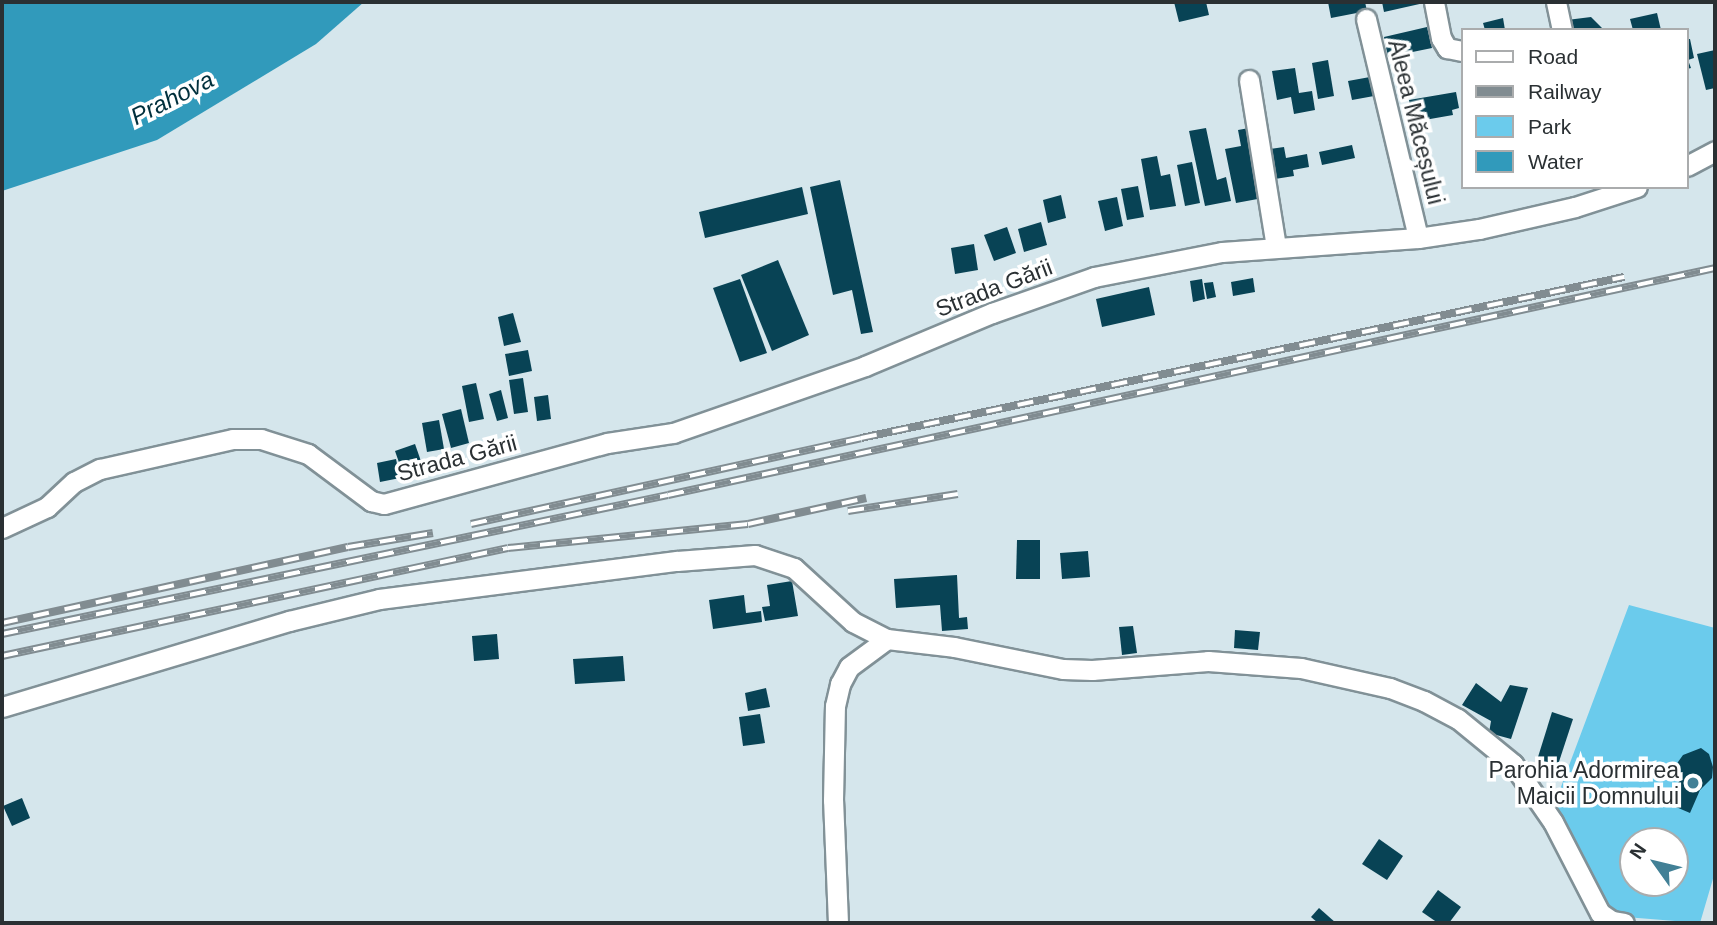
<!DOCTYPE html>
<html>
<head>
<meta charset="utf-8">
<style>
	body { margin:0 }
	#map { position:relative; width:1717px; height:925px; overflow:hidden; background:#d5e6ec; font-family:Helvetica,sans-serif }
	div>[style] { position:absolute }
	.green>* { inset:0; background:#6bcbec }
	.water>* { inset:0; background:#319abb }
	.building>* { inset:0; background:#084355 }
	.roads { filter:drop-shadow(2px 0 #819197) drop-shadow(-2px 0 #819197) drop-shadow(0 2px #819197) drop-shadow(0 -2px #819197) }
	.minor>* { height:19px; margin:-9.5px; padding:0 9.5px; transform-origin:9.5px; border-radius:9.5px; background:#fff }
	.rail>* { height:8px; margin-top:-4px; transform-origin:0; background:repeating-linear-gradient(90deg,#fff 0 16px,#818c91 0 32px); box-sizing:border-box; border-block:2px solid #818c91 }
	.dots>* { width:19px; height:19px; translate:-50% -50%; box-sizing:border-box; border:4px solid #fff; border-radius:50% }
	span { translate:-50% -50%; white-space:nowrap; text-align:center; line-height:1.15; -webkit-text-stroke:7px #fff; paint-order:stroke }
	.street-label { font-size:23px; color:#2a3033 }
	.poi-label { font-size:23px; color:#2a3033 }
	.right { translate:-100% -50%; text-align:right }
	.water-label { font-size:24px; color:#002f3c; font-style:italic }
	.frame { position:absolute; inset:0; border:4px solid #2a3033; pointer-events:none }
	.legend { position:absolute; left:1461px; top:28px; width:228px; height:161px; box-sizing:border-box; background:#fff; border:2px solid #aaacad; margin:0; padding:9px 12px; list-style:none; font-size:21px; color:#2a3033 }
	.legend li { display:flex; align-items:center; gap:14px; height:35px }
	.legend b { width:35px; border:2px solid #aaacad }
	.north { position:absolute; left:1619px; top:827px; width:70px; height:70px; box-sizing:border-box; background:#fff; border:2px solid #aaacad; border-radius:50%; rotate:304deg; font-size:19px; font-weight:700; line-height:28px; text-align:center; color:#2a3033 }
	.north::after { content:''; display:block; margin:auto; width:24px; height:32px; background:#428096; clip-path:polygon(50% 0,100% 100%,50% 72%,0 100%) }
</style>
</head>
<body>
<div id="map">
	<div class="green">
		<div style="clip-path:polygon(evenodd,1629px 605px,1715px 628px,1715px 872px,1700px 923px,1613px 916px,1601px 902px,1555px 803px,1629px 605px,1633px 841px,1675px 841px,1675px 883px,1633px 883px,1633px 841px)"></div>
	</div>
	<div class="water">
		<div style="clip-path:polygon(2px 2px,364px 2px,316px 44px,157px 140px,2px 191px)"></div>
	</div>
	<div class="building">
		<div style="clip-path:polygon(1174px 2px,1206px 2px,1209px 15px,1179px 22px)"></div>
		<div style="clip-path:polygon(1328px 2px,1365px 2px,1367px 11px,1331px 18px)"></div>
		<div style="clip-path:polygon(1382px 2px,1424px 2px,1424px 3px,1384px 12px)"></div>
		<div style="clip-path:polygon(1657px 13px,1661px 30px,1633px 30px,1630px 19px)"></div>
		<div style="clip-path:polygon(1591px 17px,1604px 30px,1568px 30px,1567px 20px)"></div>
		<div style="clip-path:polygon(1503px 18px,1505px 30px,1485px 30px,1483px 23px)"></div>
		<div style="clip-path:polygon(1427px 27px,1432px 48px,1388px 57px,1384px 37px)"></div>
		<div style="clip-path:polygon(1687px 39px,1690px 39px,1694px 58px,1688px 60px,1691px 68px,1687px 69px)"></div>
		<div style="clip-path:polygon(1715px 50px,1715px 88px,1706px 90px,1697px 54px)"></div>
		<div style="clip-path:polygon(1328px 60px,1334px 96px,1318px 99px,1312px 63px)"></div>
		<div style="clip-path:polygon(1295px 68px,1299px 93px,1312px 91px,1315px 110px,1294px 114px,1291px 97px,1277px 100px,1272px 71px)"></div>
		<div style="clip-path:polygon(1370px 77px,1374px 96px,1352px 100px,1348px 81px)"></div>
		<div style="clip-path:polygon(1456px 92px,1459px 108px,1452px 110px,1453px 115px,1413px 122px,1409px 100px)"></div>
		<div style="clip-path:polygon(1206px 128px,1217px 180px,1226px 177px,1231px 201px,1205px 206px,1189px 131px)"></div>
		<div style="clip-path:polygon(1249px 128px,1263px 198px,1236px 203px,1225px 149px,1241px 146px,1238px 130px)"></div>
		<div style="clip-path:polygon(1352px 145px,1355px 158px,1322px 165px,1319px 152px)"></div>
		<div style="clip-path:polygon(1284px 147px,1286px 158px,1307px 154px,1309px 167px,1293px 170px,1294px 176px,1268px 180px,1264px 150px)"></div>
		<div style="clip-path:polygon(1157px 156px,1161px 176px,1170px 174px,1176px 206px,1150px 210px,1141px 159px)"></div>
		<div style="clip-path:polygon(1192px 162px,1200px 203px,1185px 206px,1177px 165px)"></div>
		<div style="clip-path:polygon(840px 180px,873px 332px,861px 334px,852px 290px,833px 295px,810px 187px)"></div>
		<div style="clip-path:polygon(1138px 186px,1144px 217px,1127px 220px,1121px 189px)"></div>
		<div style="clip-path:polygon(802px 187px,808px 214px,705px 238px,699px 212px)"></div>
		<div style="clip-path:polygon(1061px 195px,1066px 218px,1048px 223px,1043px 200px)"></div>
		<div style="clip-path:polygon(1117px 197px,1123px 226px,1105px 231px,1098px 201px)"></div>
		<div style="clip-path:polygon(1041px 222px,1047px 245px,1024px 252px,1018px 229px)"></div>
		<div style="clip-path:polygon(1007px 227px,1016px 253px,994px 261px,984px 235px)"></div>
		<div style="clip-path:polygon(974px 244px,978px 270px,955px 274px,951px 248px)"></div>
		<div style="clip-path:polygon(778px 260px,809px 335px,772px 351px,741px 275px)"></div>
		<div style="clip-path:polygon(1253px 278px,1255px 292px,1233px 296px,1231px 282px)"></div>
		<div style="clip-path:polygon(740px 279px,767px 353px,740px 362px,713px 288px)"></div>
		<div style="clip-path:polygon(1202px 279px,1205px 299px,1193px 302px,1190px 281px)"></div>
		<div style="clip-path:polygon(1213px 282px,1216px 297px,1207px 299px,1204px 283px)"></div>
		<div style="clip-path:polygon(1149px 287px,1155px 315px,1102px 327px,1096px 299px)"></div>
		<div style="clip-path:polygon(513px 313px,521px 342px,504px 346px,498px 317px)"></div>
		<div style="clip-path:polygon(528px 350px,532px 371px,509px 376px,505px 354px)"></div>
		<div style="clip-path:polygon(523px 378px,528px 412px,514px 414px,509px 380px)"></div>
		<div style="clip-path:polygon(476px 383px,484px 419px,469px 422px,462px 386px)"></div>
		<div style="clip-path:polygon(501px 390px,508px 418px,497px 421px,489px 394px)"></div>
		<div style="clip-path:polygon(548px 395px,551px 419px,537px 421px,534px 397px)"></div>
		<div style="clip-path:polygon(461px 409px,469px 443px,451px 448px,442px 414px)"></div>
		<div style="clip-path:polygon(439px 420px,444px 449px,427px 452px,422px 423px)"></div>
		<div style="clip-path:polygon(415px 444px,423px 467px,403px 474px,395px 451px)"></div>
		<div style="clip-path:polygon(396px 459px,400px 478px,380px 482px,377px 463px)"></div>
		<div style="clip-path:polygon(1017px 540px,1040px 540px,1040px 579px,1016px 579px)"></div>
		<div style="clip-path:polygon(1088px 551px,1090px 577px,1062px 579px,1060px 553px)"></div>
		<div style="clip-path:polygon(957px 575px,959px 618px,967px 617px,968px 629px,942px 631px,940px 605px,896px 608px,894px 579px)"></div>
		<div style="clip-path:polygon(792px 581px,798px 616px,765px 621px,762px 607px,770px 606px,767px 585px)"></div>
		<div style="clip-path:polygon(744px 595px,746px 613px,761px 611px,762px 622px,713px 629px,709px 600px)"></div>
		<div style="clip-path:polygon(1133px 626px,1137px 653px,1122px 655px,1119px 627px)"></div>
		<div style="clip-path:polygon(1235px 630px,1260px 632px,1258px 650px,1234px 648px)"></div>
		<div style="clip-path:polygon(497px 634px,499px 659px,474px 661px,472px 636px)"></div>
		<div style="clip-path:polygon(623px 656px,625px 681px,575px 684px,573px 659px)"></div>
		<div style="clip-path:polygon(1476px 683px,1501px 702px,1510px 685px,1528px 688px,1511px 739px,1489px 733px,1491px 721px,1462px 705px)"></div>
		<div style="clip-path:polygon(766px 688px,770px 707px,748px 711px,745px 693px)"></div>
		<div style="clip-path:polygon(1552px 712px,1573px 719px,1554px 777px,1534px 770px)"></div>
		<div style="clip-path:polygon(760px 714px,765px 743px,743px 746px,739px 717px)"></div>
		<div style="clip-path:polygon(1701px 748px,1709px 754px,1713px 767px,1712px 778px,1700px 790px,1690px 813px,1669px 804px,1680px 779px,1675px 770px,1678px 762px,1683px 755px)"></div>
		<div style="clip-path:polygon(22px 798px,30px 818px,12px 826px,3px 806px)"></div>
		<div style="clip-path:polygon(1379px 839px,1403px 856px,1387px 880px,1362px 864px)"></div>
		<div style="clip-path:polygon(1438px 890px,1461px 907px,1449px 923px,1438px 923px,1422px 912px)"></div>
		<div style="clip-path:polygon(1319px 908px,1336px 923px,1318px 923px,1311px 917px)"></div>
	</div>
	<div class="roads">
		<div class="minor">
			<div style="left:1434px;top:2px;width:37px;rotate:79deg"></div>
			<div style="left:1441px;top:38px;width:12px;rotate:59deg"></div>
			<div style="left:1447px;top:48px;width:16px;rotate:11deg"></div>
			<div style="left:1556px;top:2px;width:29px;rotate:78deg"></div>
			<div style="left:1366px;top:19px;width:225px;rotate:76.6deg"></div>
			<div style="left:1249px;top:80px;width:169px;rotate:80.8deg"></div>
			<div style="left:1687px;top:166px;width:32px;rotate:-28deg"></div>
			<div style="left:2px;top:528px;width:50px;rotate:-25deg"></div>
			<div style="left:47px;top:507px;width:37px;rotate:-43deg"></div>
			<div style="left:74px;top:482px;width:29px;rotate:-27deg"></div>
			<div style="left:100px;top:469px;width:136px;rotate:-12.7deg"></div>
			<div style="left:233px;top:439px;width:28px"></div>
			<div style="left:261px;top:439px;width:49px;rotate:17.7deg"></div>
			<div style="left:308px;top:454px;width:79px;rotate:36.7deg"></div>
			<div style="left:371px;top:501px;width:13px;rotate:13deg"></div>
			<div style="left:384px;top:504px;width:231px;rotate:-15.3deg"></div>
			<div style="left:607px;top:443px;width:67px;rotate:-8.6deg"></div>
			<div style="left:673px;top:433px;width:203px;rotate:-19.2deg"></div>
			<div style="left:865px;top:366px;width:138px;rotate:-22.7deg"></div>
			<div style="left:992px;top:313px;width:108px;rotate:-19.4deg"></div>
			<div style="left:1094px;top:277px;width:130px;rotate:-11.1deg"></div>
			<div style="left:1222px;top:252px;width:196px;rotate:-4.1deg"></div>
			<div style="left:1418px;top:238px;width:62px;rotate:-8.4deg"></div>
			<div style="left:1479px;top:229px;width:98px;rotate:-12.9deg"></div>
			<div style="left:1575px;top:207px;width:65px;rotate:-17.9deg"></div>
			<div style="left:2px;top:707px;width:300px;rotate:-16.7deg"></div>
			<div style="left:289px;top:621px;width:93px;rotate:-13.7deg"></div>
			<div style="left:379px;top:599px;width:300px;rotate:-7.3deg"></div>
			<div style="left:677px;top:561px;width:78px;rotate:-4.4deg"></div>
			<div style="left:755px;top:555px;width:41px;rotate:18.4deg"></div>
			<div style="left:794px;top:568px;width:80px;rotate:42.5deg"></div>
			<div style="left:853px;top:622px;width:38px;rotate:27deg"></div>
			<div style="left:887px;top:639px;width:67px;rotate:6.8deg"></div>
			<div style="left:954px;top:647px;width:111px;rotate:11.4deg"></div>
			<div style="left:1063px;top:669px;width:29px;rotate:2deg"></div>
			<div style="left:1092px;top:670px;width:116px;rotate:-4.4deg"></div>
			<div style="left:1208px;top:661px;width:93px;rotate:4.3deg"></div>
			<div style="left:1301px;top:668px;width:91px;rotate:12.7deg"></div>
			<div style="left:1390px;top:688px;width:36px;rotate:21deg"></div>
			<div style="left:1424px;top:701px;width:38px;rotate:28deg"></div>
			<div style="left:1458px;top:719px;width:71px;rotate:39.3deg"></div>
			<div style="left:1513px;top:764px;width:70px;rotate:55.4deg"></div>
			<div style="left:1553px;top:822px;width:102px;rotate:62.7deg"></div>
			<div style="left:1600px;top:913px;width:14px;rotate:34deg"></div>
			<div style="left:1612px;top:921px;width:12px;rotate:9deg"></div>
			<div style="left:838px;top:923px;width:123px;rotate:-92.3deg"></div>
			<div style="left:833px;top:800px;width:94px;rotate:-88.8deg"></div>
			<div style="left:835px;top:706px;width:23px;rotate:-77deg"></div>
			<div style="left:840px;top:684px;width:19px;rotate:-62deg"></div>
			<div style="left:849px;top:667px;width:47px;rotate:-36.4deg"></div>
		</div>
	</div>
	<div class="rail">
		<div style="left:848px;top:511px;width:111px;rotate:-8.8deg"></div>
		<div style="left:471px;top:524px;width:399px;rotate:-12.4deg"></div>
		<div style="left:861px;top:438px;width:780px;rotate:-11.92deg"></div>
		<div style="left:2px;top:623px;width:354px;rotate:-12.4deg"></div>
		<div style="left:348px;top:547px;width:86px;rotate:-9.4deg"></div>
		<div style="left:2px;top:634px;width:680px;rotate:-11.79deg"></div>
		<div style="left:668px;top:495px;width:1071px;rotate:-12.23deg"></div>
		<div style="left:2px;top:656px;width:517px;rotate:-12.05deg"></div>
		<div style="left:508px;top:548px;width:241px;rotate:-5.7deg"></div>
		<div style="left:748px;top:524px;width:121px;rotate:-12.4deg"></div>
	</div>
	<div class="dots">
		<div style="left:1693px;top:783px;background:#428096"></div>
	</div>
	<div class="street-label">
		<span style="left:1416px;top:122px;rotate:76deg">Aleea Măceșului</span>
		<span style="left:994px;top:288px;rotate:-21deg">Strada Gării</span>
		<span style="left:457px;top:458px;rotate:-15deg">Strada Gării</span>
	</div>
	<div class="poi-label">
		<span class="right" style="left:1679px;top:783px">Parohia Adormirea<br>Maicii Domnului</span>
	</div>
	<div class="water-label">
		<span style="left:172px;top:98px;rotate:-27deg">Prahova</span>
	</div>
	<div class="frame"></div>
	<ul class="legend">
	<li><b style="height:9px;background:#fff"></b>Road</li>
	<li><b style="height:9px;background:#818c91"></b>Railway</li>
	<li><b style="height:19px;background:#6bcbec"></b>Park</li>
	<li><b style="height:19px;background:#319abb"></b>Water</li>
	</ul>
	<div class="north">N</div>
</div>
</body>
</html>
